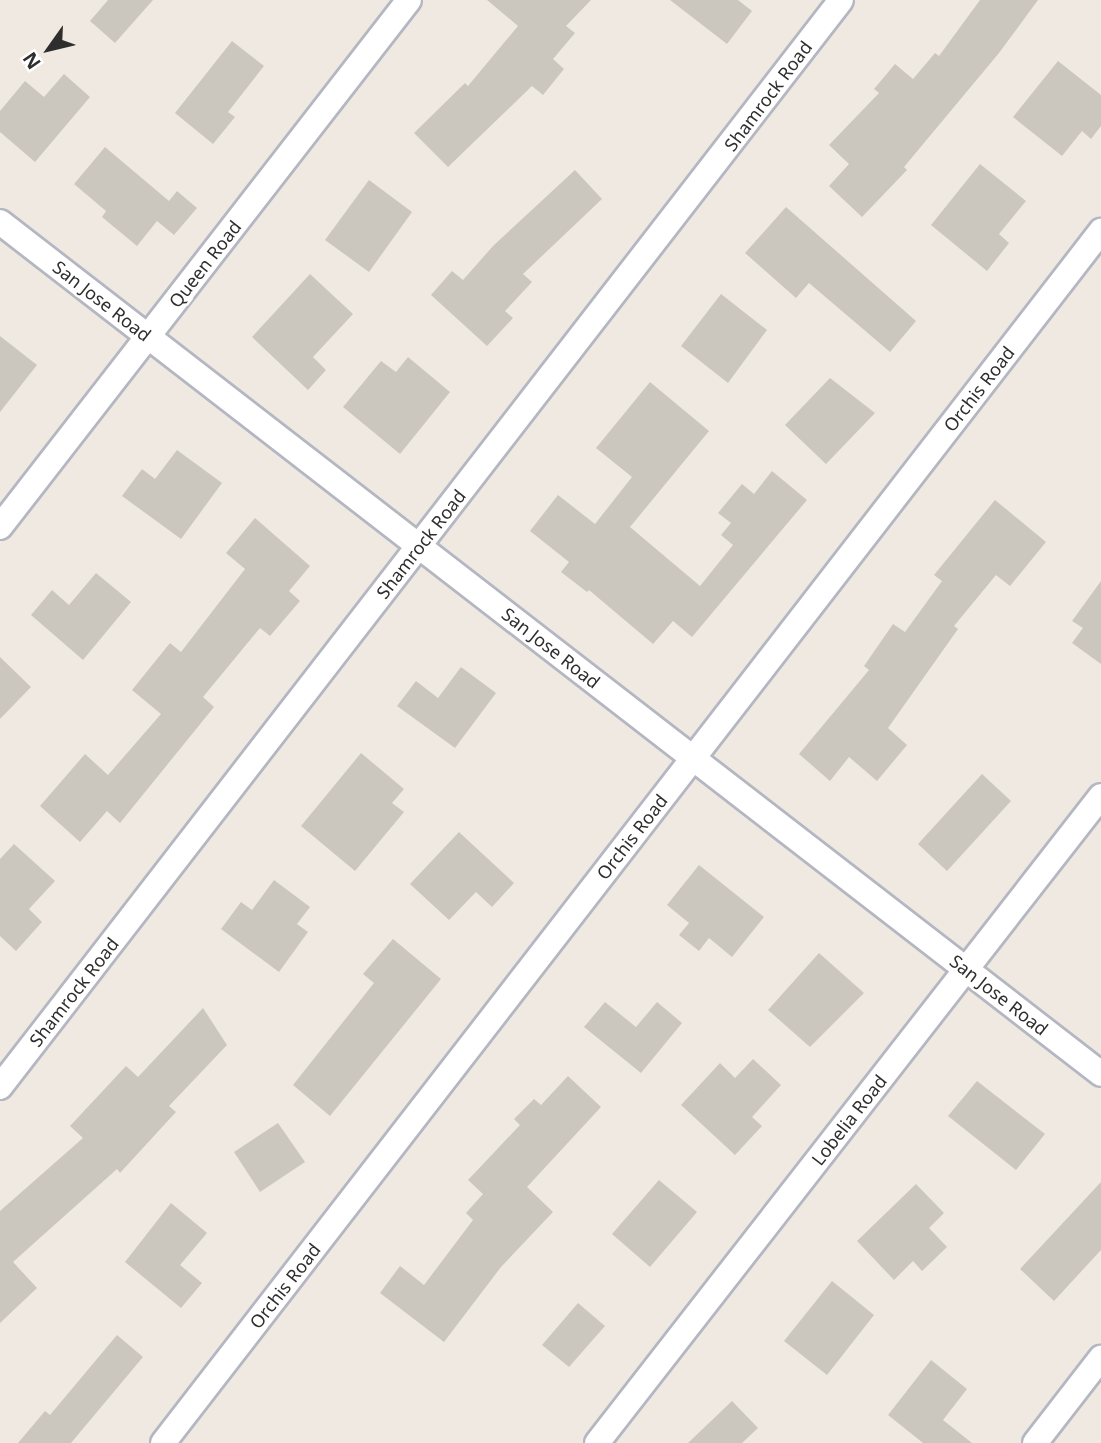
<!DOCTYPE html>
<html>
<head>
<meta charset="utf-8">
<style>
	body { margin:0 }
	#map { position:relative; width:1101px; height:1443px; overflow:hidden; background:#efe9e1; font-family:"Noto Sans",sans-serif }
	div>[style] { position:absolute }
	.building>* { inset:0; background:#cbc7bf }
	.roads { filter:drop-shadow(2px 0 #b4b7c1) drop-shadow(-2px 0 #b4b7c1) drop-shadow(0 2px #b4b7c1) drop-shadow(0 -2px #b4b7c1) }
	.street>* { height:24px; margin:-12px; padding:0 12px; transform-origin:12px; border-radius:12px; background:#fff }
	span { translate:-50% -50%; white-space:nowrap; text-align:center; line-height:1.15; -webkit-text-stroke:5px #fff; paint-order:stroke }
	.street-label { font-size:18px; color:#2e2e2e }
	.north { position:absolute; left:14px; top:14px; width:70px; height:70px; -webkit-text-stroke:5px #fff; paint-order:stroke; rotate:236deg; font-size:19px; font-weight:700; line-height:28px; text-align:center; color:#2e2e2e }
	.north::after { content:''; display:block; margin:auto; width:24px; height:32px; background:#2e2e2e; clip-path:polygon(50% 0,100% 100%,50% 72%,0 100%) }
</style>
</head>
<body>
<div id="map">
	<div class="building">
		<div style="clip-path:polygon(108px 0,153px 0,115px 43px,90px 21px)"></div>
		<div style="clip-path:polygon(487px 0,591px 0,566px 26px,575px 33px,553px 59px,564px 69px,543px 95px,532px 86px,448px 167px,414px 133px,465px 83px,468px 86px,518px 26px)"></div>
		<div style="clip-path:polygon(670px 0,738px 0,752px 11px,727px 44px)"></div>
		<div style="clip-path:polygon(980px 0,1038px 0,999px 53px,904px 167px,907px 170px,862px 217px,829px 186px,849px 164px,829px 145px,879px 93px,874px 89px,895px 64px,913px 79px,935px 53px,939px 56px)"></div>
		<div style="clip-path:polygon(232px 41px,264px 66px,228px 112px,235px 117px,213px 144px,175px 113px)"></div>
		<div style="clip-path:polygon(1058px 61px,1101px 95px,1101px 126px,1091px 139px,1082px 131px,1062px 156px,1013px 117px)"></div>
		<div style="clip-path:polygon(64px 74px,90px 97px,35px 162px,0 132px,0 111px,25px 81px,44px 97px)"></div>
		<div style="clip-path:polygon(105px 147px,169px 201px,177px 191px,197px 208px,174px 235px,157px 221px,137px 246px,102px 217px,106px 211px,74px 184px)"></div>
		<div style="clip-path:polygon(980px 164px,1026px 201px,999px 234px,1009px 243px,987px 271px,931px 225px)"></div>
		<div style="clip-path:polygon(575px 170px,602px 199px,523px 274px,532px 282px,505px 311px,513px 318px,487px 346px,431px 295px,452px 271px,463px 280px,493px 246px)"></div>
		<div style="clip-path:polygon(369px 180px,412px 212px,369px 272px,325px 240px)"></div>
		<div style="clip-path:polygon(786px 207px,916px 321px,890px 352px,809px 283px,796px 298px,745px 253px)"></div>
		<div style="clip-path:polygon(310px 274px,353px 314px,313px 357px,326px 370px,308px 390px,252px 337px)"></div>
		<div style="clip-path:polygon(721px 294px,767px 330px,728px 383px,681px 346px)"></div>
		<div style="clip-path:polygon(0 336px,37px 365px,0 412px)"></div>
		<div style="clip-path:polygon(408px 357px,450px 392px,400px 454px,343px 407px,381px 361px,396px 372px)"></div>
		<div style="clip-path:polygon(830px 378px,875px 413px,826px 464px,785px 425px)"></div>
		<div style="clip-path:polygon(650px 382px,709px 431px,630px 527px,700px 586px,733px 545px,721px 535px,731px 523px,718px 513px,742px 484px,754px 494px,772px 471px,807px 500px,692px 637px,673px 621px,653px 644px,589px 590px,587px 592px,561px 572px,569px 562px,530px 531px,558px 495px,595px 524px,632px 477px,596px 448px)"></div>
		<div style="clip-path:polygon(177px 450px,222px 483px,181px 539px,122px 496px,142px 469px,155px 479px)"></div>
		<div style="clip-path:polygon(995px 500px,1046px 542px,1010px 586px,996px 575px,954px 626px,958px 629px,888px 728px,907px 745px,877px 781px,849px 757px,830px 781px,799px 754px,869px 670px,864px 666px,893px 624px,905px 632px,942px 581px,934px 575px)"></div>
		<div style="clip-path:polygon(255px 518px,310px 566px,289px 591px,300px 601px,270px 636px,260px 628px,203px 697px,214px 707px,120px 823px,107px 811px,80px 842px,40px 806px,85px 754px,108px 775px,161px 714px,132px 690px,170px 643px,181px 652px,245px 569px,226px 553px)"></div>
		<div style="clip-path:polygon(96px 573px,131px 602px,83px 660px,31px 615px,52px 590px,69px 605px)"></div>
		<div style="clip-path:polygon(1101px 581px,1101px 664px,1072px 643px,1083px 628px,1072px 621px)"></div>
		<div style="clip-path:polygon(0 657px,31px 687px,0 719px)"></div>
		<div style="clip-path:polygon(461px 667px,496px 693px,455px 748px,397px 706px,416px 681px,438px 698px)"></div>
		<div style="clip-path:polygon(361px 753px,404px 789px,392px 803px,404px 812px,355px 871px,301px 826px)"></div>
		<div style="clip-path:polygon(982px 774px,1011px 801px,947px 871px,918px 844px)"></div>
		<div style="clip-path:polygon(459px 832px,514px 883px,492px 907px,476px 892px,449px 920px,410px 884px)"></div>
		<div style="clip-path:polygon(14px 844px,55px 881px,29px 909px,42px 922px,16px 951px,0 936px,0 859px)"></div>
		<div style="clip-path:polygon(699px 865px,764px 917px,732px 957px,709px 938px,699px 951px,679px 935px,689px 923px,667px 905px)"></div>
		<div style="clip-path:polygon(274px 880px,310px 907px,297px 924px,308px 932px,279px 972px,221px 929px,241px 902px,252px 910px)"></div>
		<div style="clip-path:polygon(393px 939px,441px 979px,330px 1116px,293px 1085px,374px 983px,363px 974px)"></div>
		<div style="clip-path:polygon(819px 953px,864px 993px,810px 1047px,768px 1010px)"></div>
		<div style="clip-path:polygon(605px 1002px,636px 1027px,657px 1002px,682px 1023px,641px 1073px,584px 1027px)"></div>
		<div style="clip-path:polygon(203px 1008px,227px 1045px,169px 1106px,176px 1112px,120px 1173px,117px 1169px,13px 1262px,37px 1288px,0 1323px,0 1211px,83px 1138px,70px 1126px,126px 1066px,138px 1077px)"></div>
		<div style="clip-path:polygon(753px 1059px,781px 1085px,752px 1117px,762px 1126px,735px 1155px,681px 1105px,720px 1063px,735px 1078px)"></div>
		<div style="clip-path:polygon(568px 1076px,601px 1107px,527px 1187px,553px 1212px,501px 1267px,444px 1342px,380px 1293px,400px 1266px,424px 1285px,473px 1220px,466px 1213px,483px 1194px,468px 1180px,520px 1125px,514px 1119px,534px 1099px,541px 1105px)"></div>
		<div style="clip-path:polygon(977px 1081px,1045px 1134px,1016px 1170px,948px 1116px)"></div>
		<div style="clip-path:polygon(278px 1123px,305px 1162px,260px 1192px,234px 1152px)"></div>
		<div style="clip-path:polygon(659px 1180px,697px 1212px,650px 1267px,612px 1234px)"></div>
		<div style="clip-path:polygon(1101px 1182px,1101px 1250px,1054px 1301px,1020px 1269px)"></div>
		<div style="clip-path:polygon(916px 1184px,944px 1213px,929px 1228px,947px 1247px,922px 1271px,913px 1261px,894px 1280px,857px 1241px)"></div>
		<div style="clip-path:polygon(171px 1203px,207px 1233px,180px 1265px,202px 1283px,181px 1308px,125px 1262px)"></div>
		<div style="clip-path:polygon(832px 1281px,874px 1315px,827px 1375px,784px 1341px)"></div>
		<div style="clip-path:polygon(578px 1303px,605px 1326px,569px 1367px,542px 1345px)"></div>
		<div style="clip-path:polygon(117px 1335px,143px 1357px,71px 1443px,18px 1443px,45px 1411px,50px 1415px)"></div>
		<div style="clip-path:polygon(931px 1360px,967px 1389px,943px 1420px,972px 1443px,923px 1443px,888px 1415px)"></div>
		<div style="clip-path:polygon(732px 1401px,758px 1428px,742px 1443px,688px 1443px)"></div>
	</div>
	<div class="roads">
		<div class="street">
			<div style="left:0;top:222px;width:1392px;rotate:37.73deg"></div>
			<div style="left:0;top:527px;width:667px;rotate:-52.19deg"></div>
			<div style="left:0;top:1087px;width:1374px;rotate:-52.27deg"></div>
			<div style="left:163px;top:1443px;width:1533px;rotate:-52.26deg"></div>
			<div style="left:597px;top:1443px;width:820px;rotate:-52.08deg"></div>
			<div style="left:1035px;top:1443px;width:108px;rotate:-52.2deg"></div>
		</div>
	</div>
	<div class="street-label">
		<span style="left:768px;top:96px;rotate:-53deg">Shamrock Road</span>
		<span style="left:205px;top:264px;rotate:-52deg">Queen Road</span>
		<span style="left:102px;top:301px;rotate:38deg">San Jose Road</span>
		<span style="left:979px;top:389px;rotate:-52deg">Orchis Road</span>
		<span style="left:421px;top:544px;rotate:-52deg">Shamrock Road</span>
		<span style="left:551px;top:648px;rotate:38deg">San Jose Road</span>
		<span style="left:632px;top:837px;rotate:-52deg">Orchis Road</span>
		<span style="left:74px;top:992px;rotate:-52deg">Shamrock Road</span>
		<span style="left:999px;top:995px;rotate:38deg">San Jose Road</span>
		<span style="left:849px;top:1120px;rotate:-52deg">Lobelia Road</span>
		<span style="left:285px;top:1286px;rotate:-52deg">Orchis Road</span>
	</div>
	<div class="north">N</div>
</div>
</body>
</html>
